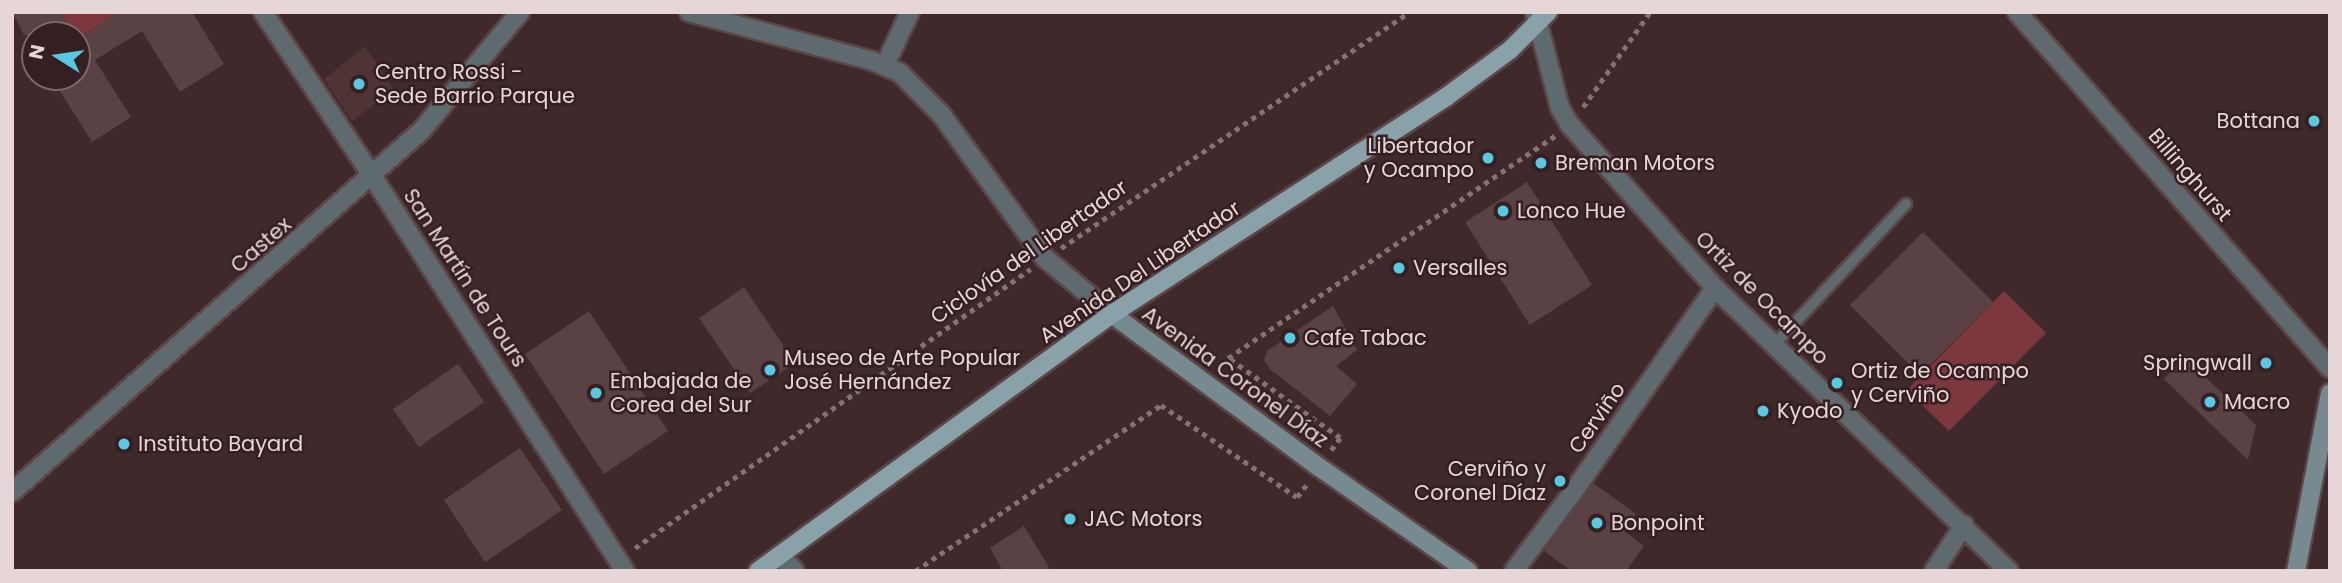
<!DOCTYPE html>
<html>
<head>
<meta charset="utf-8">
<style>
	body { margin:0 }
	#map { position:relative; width:2342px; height:583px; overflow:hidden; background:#40292a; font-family:Poppins,sans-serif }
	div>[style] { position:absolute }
	.built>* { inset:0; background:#503335 }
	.green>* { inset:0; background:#7c373f }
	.building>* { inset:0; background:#5a4143 }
	.path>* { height:4.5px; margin-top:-2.25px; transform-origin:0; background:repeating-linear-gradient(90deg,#867273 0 5px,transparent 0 10px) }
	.roads { filter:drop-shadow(2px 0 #5b4546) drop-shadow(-2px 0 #5b4546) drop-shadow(0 2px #5b4546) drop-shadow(0 -2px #5b4546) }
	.service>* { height:10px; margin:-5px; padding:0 5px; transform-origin:5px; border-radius:5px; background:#5e6a6d }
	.minor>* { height:18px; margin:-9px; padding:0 9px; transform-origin:9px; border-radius:9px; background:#5e6a6d }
	.secondary>* { height:18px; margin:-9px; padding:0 9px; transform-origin:9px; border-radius:9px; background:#768a8f }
	.primary>* { height:18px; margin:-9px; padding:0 9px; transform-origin:9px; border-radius:9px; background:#89a2a9 }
	.dots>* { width:19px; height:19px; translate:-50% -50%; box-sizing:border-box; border:4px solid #351f21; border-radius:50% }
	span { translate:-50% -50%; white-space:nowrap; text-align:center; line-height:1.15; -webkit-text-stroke:5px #351f21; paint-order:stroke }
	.poi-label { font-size:21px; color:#e6d6d7 }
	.left { translate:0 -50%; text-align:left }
	.right { translate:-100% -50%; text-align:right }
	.street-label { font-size:21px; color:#e6d6d7 }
	.frame { position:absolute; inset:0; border:14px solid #e6d6d7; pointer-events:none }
	.north { position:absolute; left:21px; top:21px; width:70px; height:70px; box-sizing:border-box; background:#351f21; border:2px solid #7c686a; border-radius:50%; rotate:282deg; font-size:19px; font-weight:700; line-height:28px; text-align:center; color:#e6d6d7 }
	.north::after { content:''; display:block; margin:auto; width:24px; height:32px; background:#58c9e3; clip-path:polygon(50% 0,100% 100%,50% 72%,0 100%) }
</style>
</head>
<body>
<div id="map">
	<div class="built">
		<div style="clip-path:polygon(365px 46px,394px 90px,352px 121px,324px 79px)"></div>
	</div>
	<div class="green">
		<div style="clip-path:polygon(60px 12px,119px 12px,77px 39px)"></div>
		<div style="clip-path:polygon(2004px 291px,2046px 333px,1949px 431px,1907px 390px)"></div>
	</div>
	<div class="building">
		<div style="clip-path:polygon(12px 12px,60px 12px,74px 35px,24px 35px)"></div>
		<div style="clip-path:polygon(119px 12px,192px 12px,224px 64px,180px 92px,142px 31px,95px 60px,131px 117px,92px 142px,51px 77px,77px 77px,77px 33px,80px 37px)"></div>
		<div style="clip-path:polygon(1527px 182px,1592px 285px,1530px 325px,1465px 222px)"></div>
		<div style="clip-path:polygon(1923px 232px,1993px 302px,1920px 375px,1850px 305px)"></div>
		<div style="clip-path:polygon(744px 287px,795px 363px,750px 393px,699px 318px)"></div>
		<div style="clip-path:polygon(1333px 306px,1357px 350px,1336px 366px,1357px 384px,1330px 416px,1271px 370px,1264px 361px,1267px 351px)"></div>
		<div style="clip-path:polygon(589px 311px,668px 431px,604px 474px,525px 354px)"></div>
		<div style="clip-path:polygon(2184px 357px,2256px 425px,2248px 460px,2164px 379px)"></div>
		<div style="clip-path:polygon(458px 364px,484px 402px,419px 447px,393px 409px)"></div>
		<div style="clip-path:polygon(520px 448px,562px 510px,485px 562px,444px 500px)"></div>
		<div style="clip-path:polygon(1593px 483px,1636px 514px,1624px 531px,1644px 546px,1626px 571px,1572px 571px,1544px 551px)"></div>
		<div style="clip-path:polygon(1024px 526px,1051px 571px,1003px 571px,990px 548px)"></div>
	</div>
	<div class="path">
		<div style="left:1583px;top:107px;width:116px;rotate:-54.8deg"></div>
		<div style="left:1061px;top:248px;width:420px;rotate:-34.1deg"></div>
		<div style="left:1331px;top:450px;width:15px;rotate:-53deg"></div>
		<div style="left:1340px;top:438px;width:138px;rotate:-144.5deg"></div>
		<div style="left:1228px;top:358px;width:397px;rotate:-34.2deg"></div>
		<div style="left:635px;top:548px;width:484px;rotate:-35.2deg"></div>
		<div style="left:915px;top:571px;width:297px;rotate:-34deg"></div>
		<div style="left:1161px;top:405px;width:164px;rotate:34.1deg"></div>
		<div style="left:1297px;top:497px;width:18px;rotate:-52deg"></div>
	</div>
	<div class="roads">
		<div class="service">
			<div style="left:1775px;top:344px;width:192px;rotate:-46.9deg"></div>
		</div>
		<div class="minor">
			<div style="left:263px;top:12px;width:198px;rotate:56.3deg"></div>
			<div style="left:373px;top:177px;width:468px;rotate:57.4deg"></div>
			<div style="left:689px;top:12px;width:187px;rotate:14.9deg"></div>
			<div style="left:870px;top:60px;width:33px;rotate:23deg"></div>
			<div style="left:900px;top:73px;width:58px;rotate:45deg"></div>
			<div style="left:941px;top:114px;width:178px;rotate:54.2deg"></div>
			<div style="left:1045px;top:258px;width:87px;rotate:39.9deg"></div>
			<div style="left:1535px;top:12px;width:99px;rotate:75.4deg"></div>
			<div style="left:1560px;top:108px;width:20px;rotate:60deg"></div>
			<div style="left:1570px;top:125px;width:218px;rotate:48.3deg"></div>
			<div style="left:1715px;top:288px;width:408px;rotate:43.9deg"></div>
			<div style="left:2017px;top:12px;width:474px;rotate:48.7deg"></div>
			<div style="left:885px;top:65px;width:59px;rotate:-64.7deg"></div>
			<div style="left:12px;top:492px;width:546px;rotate:-41.43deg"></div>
			<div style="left:421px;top:131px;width:155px;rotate:-50.2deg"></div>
			<div style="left:780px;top:556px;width:21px;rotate:45deg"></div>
			<div style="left:1514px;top:571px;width:104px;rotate:-53.2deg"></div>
			<div style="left:1576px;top:488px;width:244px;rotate:-55.2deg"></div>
			<div style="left:1934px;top:571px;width:55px;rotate:-56.9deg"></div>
		</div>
		<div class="secondary">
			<div style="left:1112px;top:314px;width:257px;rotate:36.5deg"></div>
			<div style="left:1319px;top:467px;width:182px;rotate:34.9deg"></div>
			<div style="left:2296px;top:571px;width:181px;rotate:-79.2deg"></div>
		</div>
		<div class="primary">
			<div style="left:758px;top:571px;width:437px;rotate:-36deg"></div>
			<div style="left:1112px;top:314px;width:398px;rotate:-33deg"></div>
			<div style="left:1446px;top:97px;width:79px;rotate:-36.3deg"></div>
			<div style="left:1510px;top:50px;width:54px;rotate:-45deg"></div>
		</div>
	</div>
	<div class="dots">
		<div style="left:359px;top:84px;background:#58c9e3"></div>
		<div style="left:2314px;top:121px;background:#58c9e3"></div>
		<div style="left:1488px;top:158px;background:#58c9e3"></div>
		<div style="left:1541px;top:163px;background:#58c9e3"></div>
		<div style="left:1503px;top:211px;background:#58c9e3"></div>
		<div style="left:1399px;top:268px;background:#58c9e3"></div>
		<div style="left:1290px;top:338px;background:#58c9e3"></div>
		<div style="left:2266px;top:363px;background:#58c9e3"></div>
		<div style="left:770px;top:370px;background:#58c9e3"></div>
		<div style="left:1837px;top:383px;background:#58c9e3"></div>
		<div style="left:596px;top:393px;background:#58c9e3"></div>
		<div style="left:2210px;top:402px;background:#58c9e3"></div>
		<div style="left:1763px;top:411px;background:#58c9e3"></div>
		<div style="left:124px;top:444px;background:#58c9e3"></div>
		<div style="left:1560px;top:481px;background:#58c9e3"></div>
		<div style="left:1070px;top:519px;background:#58c9e3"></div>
		<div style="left:1597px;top:523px;background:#58c9e3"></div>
	</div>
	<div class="poi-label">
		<span class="left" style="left:375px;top:84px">Centro Rossi -<br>Sede Barrio Parque</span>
		<span class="right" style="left:2300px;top:121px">Bottana</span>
		<span class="right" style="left:1474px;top:158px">Libertador<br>y Ocampo</span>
		<span class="left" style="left:1555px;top:163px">Breman Motors</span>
		<span class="left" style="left:1517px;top:211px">Lonco Hue</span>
		<span class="left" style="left:1413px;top:268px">Versalles</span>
		<span class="left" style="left:1304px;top:338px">Cafe Tabac</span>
		<span class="left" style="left:784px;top:370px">Museo de Arte Popular<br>José Hernández</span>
		<span class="right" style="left:2252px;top:363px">Springwall</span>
		<span class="left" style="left:1851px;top:383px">Ortiz de Ocampo<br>y Cerviño</span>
		<span class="left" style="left:610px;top:393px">Embajada de<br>Corea del Sur</span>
		<span class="left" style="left:2224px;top:402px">Macro</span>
		<span class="left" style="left:1777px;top:411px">Kyodo</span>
		<span class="left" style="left:138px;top:444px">Instituto Bayard</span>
		<span class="right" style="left:1546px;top:481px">Cerviño y<br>Coronel Díaz</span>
		<span class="left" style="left:1084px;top:519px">JAC Motors</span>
		<span class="left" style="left:1611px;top:523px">Bonpoint</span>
	</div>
	<div class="street-label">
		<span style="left:2190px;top:175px;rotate:49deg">Billinghurst</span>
		<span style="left:261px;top:245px;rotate:-41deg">Castex</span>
		<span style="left:1029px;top:252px;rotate:-35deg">Ciclovía del Libertador</span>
		<span style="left:1140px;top:272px;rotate:-34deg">Avenida Del Libertador</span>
		<span style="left:465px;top:278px;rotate:57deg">San Martín de Tours</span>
		<span style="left:1762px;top:298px;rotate:45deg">Ortiz de Ocampo</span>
		<span style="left:1235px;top:377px;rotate:36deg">Avenida Coronel Díaz</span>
		<span style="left:1597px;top:418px;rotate:-55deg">Cerviño</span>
	</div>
	<div class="frame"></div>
	<div class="north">N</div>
</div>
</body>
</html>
